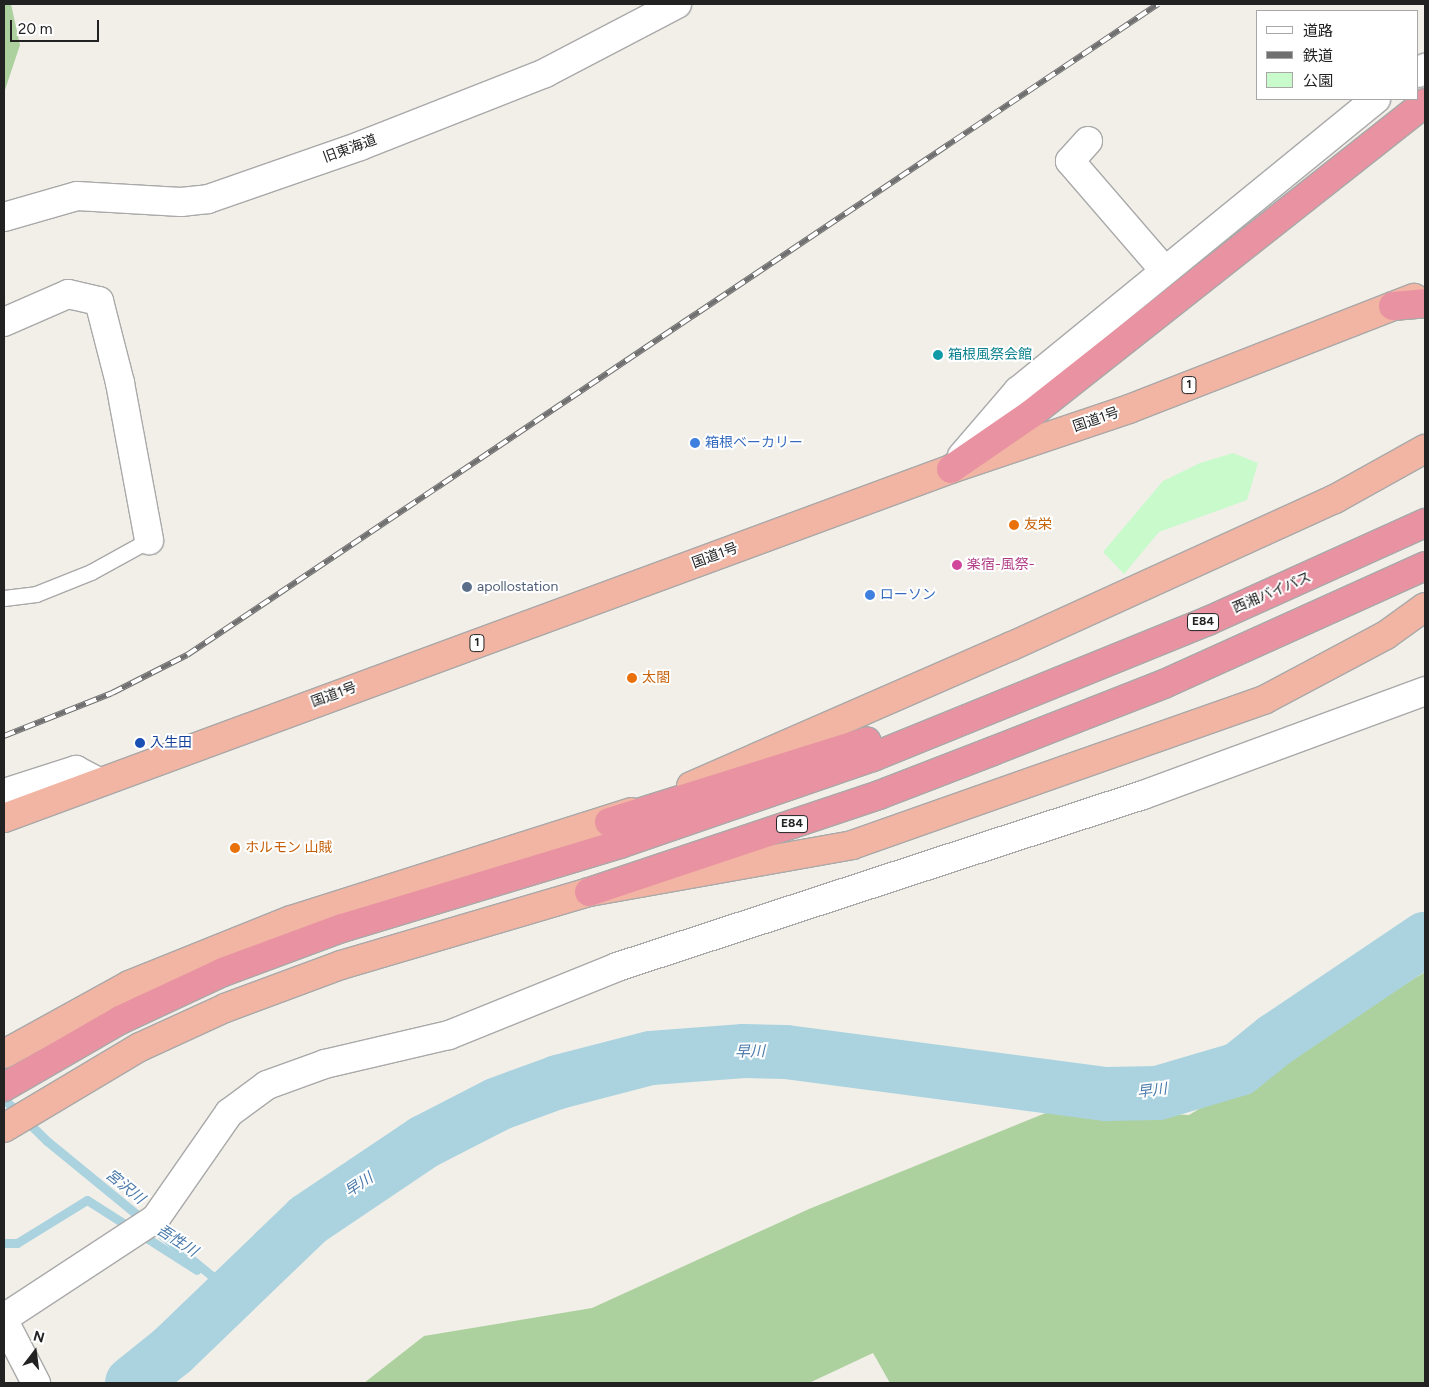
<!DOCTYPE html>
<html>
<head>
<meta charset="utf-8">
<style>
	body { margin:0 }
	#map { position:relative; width:1429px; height:1387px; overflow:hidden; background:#f2efe9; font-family:Figtree,"Noto Sans JP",sans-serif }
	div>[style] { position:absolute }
	.forest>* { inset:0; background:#add19e }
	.park>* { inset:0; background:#c8facc }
	.stream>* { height:9px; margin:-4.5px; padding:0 4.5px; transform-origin:4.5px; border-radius:4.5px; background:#aad3df }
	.river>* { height:54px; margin:-27px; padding:0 27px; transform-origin:27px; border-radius:27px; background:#aad3df }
	.roads { filter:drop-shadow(1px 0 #a9a9a9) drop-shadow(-1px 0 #a9a9a9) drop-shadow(0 1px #a9a9a9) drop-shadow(0 -1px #a9a9a9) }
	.service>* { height:15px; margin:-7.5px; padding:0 7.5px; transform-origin:7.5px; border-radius:7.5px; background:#fff }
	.minor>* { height:28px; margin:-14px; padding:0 14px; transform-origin:14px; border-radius:14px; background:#fff }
	.tertiary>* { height:28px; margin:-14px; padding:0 14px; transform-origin:14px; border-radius:14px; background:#fff }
	.trunk>* { height:28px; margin:-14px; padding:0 14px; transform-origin:14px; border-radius:14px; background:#f2b4a3 }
	.motorway>* { height:28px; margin:-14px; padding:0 14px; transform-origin:14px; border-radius:14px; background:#e892a2 }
	.rail>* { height:5.5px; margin-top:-2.75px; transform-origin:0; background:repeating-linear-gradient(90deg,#fff 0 11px,#707070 0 22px); box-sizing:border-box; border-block:1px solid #707070 }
	.dots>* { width:14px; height:14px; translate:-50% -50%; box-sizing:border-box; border:2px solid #fff; border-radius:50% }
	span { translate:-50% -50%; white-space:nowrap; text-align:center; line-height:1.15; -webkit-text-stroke:4px #fff; paint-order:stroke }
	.shield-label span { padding:1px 4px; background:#fff; border:1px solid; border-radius:4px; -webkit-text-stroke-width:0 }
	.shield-label { font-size:12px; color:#222; font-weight:700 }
	.street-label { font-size:14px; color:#222 }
	.culture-label { font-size:14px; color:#0d838f }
	.left { translate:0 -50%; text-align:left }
	.shop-label { font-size:14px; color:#366cbe }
	.food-label { font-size:14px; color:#c56008 }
	.hotel-label { font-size:14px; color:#b23c85 }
	.service-label { font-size:14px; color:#4e5e75 }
	.transit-label { font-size:14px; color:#164399 }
	.water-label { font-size:15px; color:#4a7aab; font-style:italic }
	.frame { position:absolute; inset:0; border:5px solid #222; pointer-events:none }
	.legend { position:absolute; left:1256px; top:10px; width:162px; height:90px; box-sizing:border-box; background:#fff; border:1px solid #a7a7a7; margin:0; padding:6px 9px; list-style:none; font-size:15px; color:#222 }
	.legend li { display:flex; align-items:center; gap:10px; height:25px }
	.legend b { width:25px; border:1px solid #a7a7a7 }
	.north { position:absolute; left:10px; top:1327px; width:50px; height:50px; -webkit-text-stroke:4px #fff; paint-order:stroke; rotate:15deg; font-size:14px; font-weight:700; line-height:20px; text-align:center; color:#222 }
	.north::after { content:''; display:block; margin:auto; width:18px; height:22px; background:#222; clip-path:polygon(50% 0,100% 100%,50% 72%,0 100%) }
	.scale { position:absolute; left:10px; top:20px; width:89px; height:22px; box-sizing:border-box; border:2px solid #222; border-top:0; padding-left:6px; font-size:15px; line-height:18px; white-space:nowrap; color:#222; -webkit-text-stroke:4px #fff; paint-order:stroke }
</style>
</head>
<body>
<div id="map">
	<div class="forest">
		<div style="clip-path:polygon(4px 4px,11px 4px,20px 45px,4px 93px)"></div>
		<div style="clip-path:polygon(1425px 972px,1425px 1383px,890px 1383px,873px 1353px,809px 1383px,364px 1383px,424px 1336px,592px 1308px,809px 1209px,1058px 1108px,1189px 1115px)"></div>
	</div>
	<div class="park">
		<div style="clip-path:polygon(1233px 453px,1258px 463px,1247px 500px,1159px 532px,1124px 574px,1103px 552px,1163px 481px,1200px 463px)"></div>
	</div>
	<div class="stream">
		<div style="left:4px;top:1099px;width:60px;rotate:44.3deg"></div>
		<div style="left:47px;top:1141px;width:240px;rotate:39.3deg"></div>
		<div style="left:4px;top:1243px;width:13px"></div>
		<div style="left:17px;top:1243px;width:82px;rotate:-31.6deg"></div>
		<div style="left:87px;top:1200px;width:130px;rotate:32.5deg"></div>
	</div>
	<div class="river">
		<div style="left:132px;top:1383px;width:51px;rotate:-38.7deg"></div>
		<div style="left:172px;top:1351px;width:189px;rotate:-43.9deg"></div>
		<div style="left:308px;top:1220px;width:140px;rotate:-33.9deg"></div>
		<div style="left:424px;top:1142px;width:83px;rotate:-27.2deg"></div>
		<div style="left:498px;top:1104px;width:64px;rotate:-20.1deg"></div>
		<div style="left:558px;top:1082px;width:96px;rotate:-14.5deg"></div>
		<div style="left:651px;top:1058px;width:93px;rotate:-4.3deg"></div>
		<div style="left:744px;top:1051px;width:42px;rotate:1.4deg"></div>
		<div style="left:786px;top:1052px;width:324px;rotate:7.5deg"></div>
		<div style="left:1107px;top:1094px;width:51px;rotate:-1.1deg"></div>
		<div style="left:1158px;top:1093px;width:84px;rotate:-16.5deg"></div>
		<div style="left:1239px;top:1069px;width:46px;rotate:-38.9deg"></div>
		<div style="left:1275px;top:1040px;width:181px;rotate:-34deg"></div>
	</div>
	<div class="roads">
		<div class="service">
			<div style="left:4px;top:598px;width:32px;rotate:-7deg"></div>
			<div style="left:36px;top:594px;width:59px;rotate:-21.8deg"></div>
			<div style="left:91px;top:572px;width:66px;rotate:-28.9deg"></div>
		</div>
		<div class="minor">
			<div style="left:1418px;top:73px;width:9px;rotate:-36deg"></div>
			<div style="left:1088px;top:141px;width:27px;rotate:132deg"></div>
			<div style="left:1070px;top:161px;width:145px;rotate:49.2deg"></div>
			<div style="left:4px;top:217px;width:76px;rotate:-16deg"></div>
			<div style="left:77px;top:196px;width:104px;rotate:3.3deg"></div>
			<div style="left:181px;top:202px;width:27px;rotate:-6deg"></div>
			<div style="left:208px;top:199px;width:161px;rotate:-19.2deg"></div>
			<div style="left:360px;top:146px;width:199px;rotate:-21.5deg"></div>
			<div style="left:545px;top:73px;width:149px;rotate:-27.6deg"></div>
			<div style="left:4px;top:322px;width:70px;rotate:-23.6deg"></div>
			<div style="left:68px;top:294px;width:32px;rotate:13deg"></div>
			<div style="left:99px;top:301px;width:85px;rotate:75.6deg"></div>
			<div style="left:120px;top:383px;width:160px;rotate:79.5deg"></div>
			<div style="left:962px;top:456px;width:86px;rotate:-49.3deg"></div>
			<div style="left:1018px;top:391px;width:462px;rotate:-39.2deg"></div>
			<div style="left:4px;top:793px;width:76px;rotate:-17.7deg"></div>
			<div style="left:76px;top:770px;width:26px;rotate:28deg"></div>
			<div style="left:4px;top:1318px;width:182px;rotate:-33.3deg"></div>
			<div style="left:156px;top:1218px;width:128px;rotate:-55.2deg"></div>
			<div style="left:229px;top:1113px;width:47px;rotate:-36.4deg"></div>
			<div style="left:267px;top:1085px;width:62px;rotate:-19.9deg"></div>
			<div style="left:325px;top:1064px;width:127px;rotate:-13.2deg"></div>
			<div style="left:449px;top:1035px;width:181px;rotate:-22deg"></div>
			<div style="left:617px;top:967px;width:553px;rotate:-18.11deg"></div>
			<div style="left:1143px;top:795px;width:301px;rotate:-20.2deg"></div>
		</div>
		<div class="tertiary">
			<div style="left:4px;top:1321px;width:70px;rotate:62.7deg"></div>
		</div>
		<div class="trunk">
			<div style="left:691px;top:786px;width:350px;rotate:-23.6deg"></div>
			<div style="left:1012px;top:646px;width:355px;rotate:-24.5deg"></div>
			<div style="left:1335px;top:499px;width:103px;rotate:-29.1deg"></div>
			<div style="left:4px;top:818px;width:1009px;rotate:-20.23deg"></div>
			<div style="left:951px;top:469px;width:188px;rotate:-18.6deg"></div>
			<div style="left:1129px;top:409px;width:306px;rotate:-21.3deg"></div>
			<div style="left:4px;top:1054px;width:143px;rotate:-28.9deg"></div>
			<div style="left:129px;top:985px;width:175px;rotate:-21.9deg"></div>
			<div style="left:291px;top:920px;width:357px;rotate:-17.6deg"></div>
			<div style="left:4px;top:1128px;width:158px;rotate:-30.8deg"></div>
			<div style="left:140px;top:1047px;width:94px;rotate:-24.6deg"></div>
			<div style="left:225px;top:1008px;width:124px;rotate:-20.3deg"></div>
			<div style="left:341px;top:965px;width:259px;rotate:-16.4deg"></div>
			<div style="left:589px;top:892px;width:267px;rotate:-10.1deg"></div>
			<div style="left:852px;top:845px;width:437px;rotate:-19.4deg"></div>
			<div style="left:1264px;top:700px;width:138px;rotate:-28deg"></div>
			<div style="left:1386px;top:635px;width:48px;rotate:-35.7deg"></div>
		</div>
		<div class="motorway">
			<div style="left:1393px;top:306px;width:32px;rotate:-5deg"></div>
			<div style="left:951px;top:469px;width:97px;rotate:-34.5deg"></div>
			<div style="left:1031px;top:414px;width:502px;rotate:-38.29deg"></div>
			<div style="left:609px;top:822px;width:270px;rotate:-17.4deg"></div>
			<div style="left:589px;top:892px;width:306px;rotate:-18.5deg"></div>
			<div style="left:879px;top:795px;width:122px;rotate:-21.1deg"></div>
			<div style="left:993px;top:751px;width:184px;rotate:-21.4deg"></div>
			<div style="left:1164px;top:684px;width:286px;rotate:-24.3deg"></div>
			<div style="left:4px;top:1087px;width:134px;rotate:-30deg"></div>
			<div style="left:120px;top:1020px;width:114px;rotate:-25deg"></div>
			<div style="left:223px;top:972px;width:127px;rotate:-20.3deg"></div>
			<div style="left:342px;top:928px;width:290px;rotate:-16.8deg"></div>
			<div style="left:620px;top:844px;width:268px;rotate:-19deg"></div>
			<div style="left:873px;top:757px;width:362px;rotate:-22.1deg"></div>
			<div style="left:1208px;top:621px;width:238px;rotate:-24.3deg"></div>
		</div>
	</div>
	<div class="rail">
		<div style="left:4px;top:736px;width:116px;rotate:-21.7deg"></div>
		<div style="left:112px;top:693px;width:84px;rotate:-26.9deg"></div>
		<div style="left:187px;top:655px;width:1169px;rotate:-33.84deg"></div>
	</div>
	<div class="dots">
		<div style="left:938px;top:355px;background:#0f9aa8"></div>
		<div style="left:695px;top:443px;background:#3f7fe0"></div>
		<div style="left:1014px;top:525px;background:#e8710a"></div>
		<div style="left:957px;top:565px;background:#d1479c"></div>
		<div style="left:467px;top:587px;background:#5c6f8a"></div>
		<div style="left:870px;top:595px;background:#3f7fe0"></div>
		<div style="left:632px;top:678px;background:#e8710a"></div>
		<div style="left:140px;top:743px;background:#1a4fb4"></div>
		<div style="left:235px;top:848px;background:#e8710a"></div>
	</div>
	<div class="shield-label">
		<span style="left:1189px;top:385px">1</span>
		<span style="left:1203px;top:622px">E84</span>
		<span style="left:477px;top:643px">1</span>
		<span style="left:792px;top:824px">E84</span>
	</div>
	<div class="street-label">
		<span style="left:350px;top:149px;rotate:-20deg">旧東海道</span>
		<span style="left:1096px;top:420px;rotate:-19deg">国道1号</span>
		<span style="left:715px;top:556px;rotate:-20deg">国道1号</span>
		<span style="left:1272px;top:593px;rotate:-23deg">西湘バイパス</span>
		<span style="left:334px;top:695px;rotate:-20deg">国道1号</span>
	</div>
	<div class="culture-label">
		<span class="left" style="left:948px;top:355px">箱根風祭会館</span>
	</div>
	<div class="shop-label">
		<span class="left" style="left:705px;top:443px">箱根ベーカリー</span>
		<span class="left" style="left:880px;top:595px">ローソン</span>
	</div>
	<div class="food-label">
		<span class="left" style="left:1024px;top:525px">友栄</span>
		<span class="left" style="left:642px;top:678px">太閤</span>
		<span class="left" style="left:245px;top:848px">ホルモン 山賊</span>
	</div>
	<div class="hotel-label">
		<span class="left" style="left:967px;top:565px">楽宿-風祭-</span>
	</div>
	<div class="service-label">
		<span class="left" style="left:477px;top:587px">apollostation</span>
	</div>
	<div class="transit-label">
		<span class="left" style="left:150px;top:743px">入生田</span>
	</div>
	<div class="water-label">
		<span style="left:750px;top:1052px;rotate:-1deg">早川</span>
		<span style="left:1152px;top:1091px;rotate:-7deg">早川</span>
		<span style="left:359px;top:1185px;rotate:-34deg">早川</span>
		<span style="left:125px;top:1187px;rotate:39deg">宮沢川</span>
		<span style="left:177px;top:1241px;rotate:33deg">吾性川</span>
	</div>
	<div class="frame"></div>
	<ul class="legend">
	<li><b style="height:6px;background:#fff"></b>道路</li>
	<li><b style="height:6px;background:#707070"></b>鉄道</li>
	<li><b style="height:14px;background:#c8facc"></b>公園</li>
	</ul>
	<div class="north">N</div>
	<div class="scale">20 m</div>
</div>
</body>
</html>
